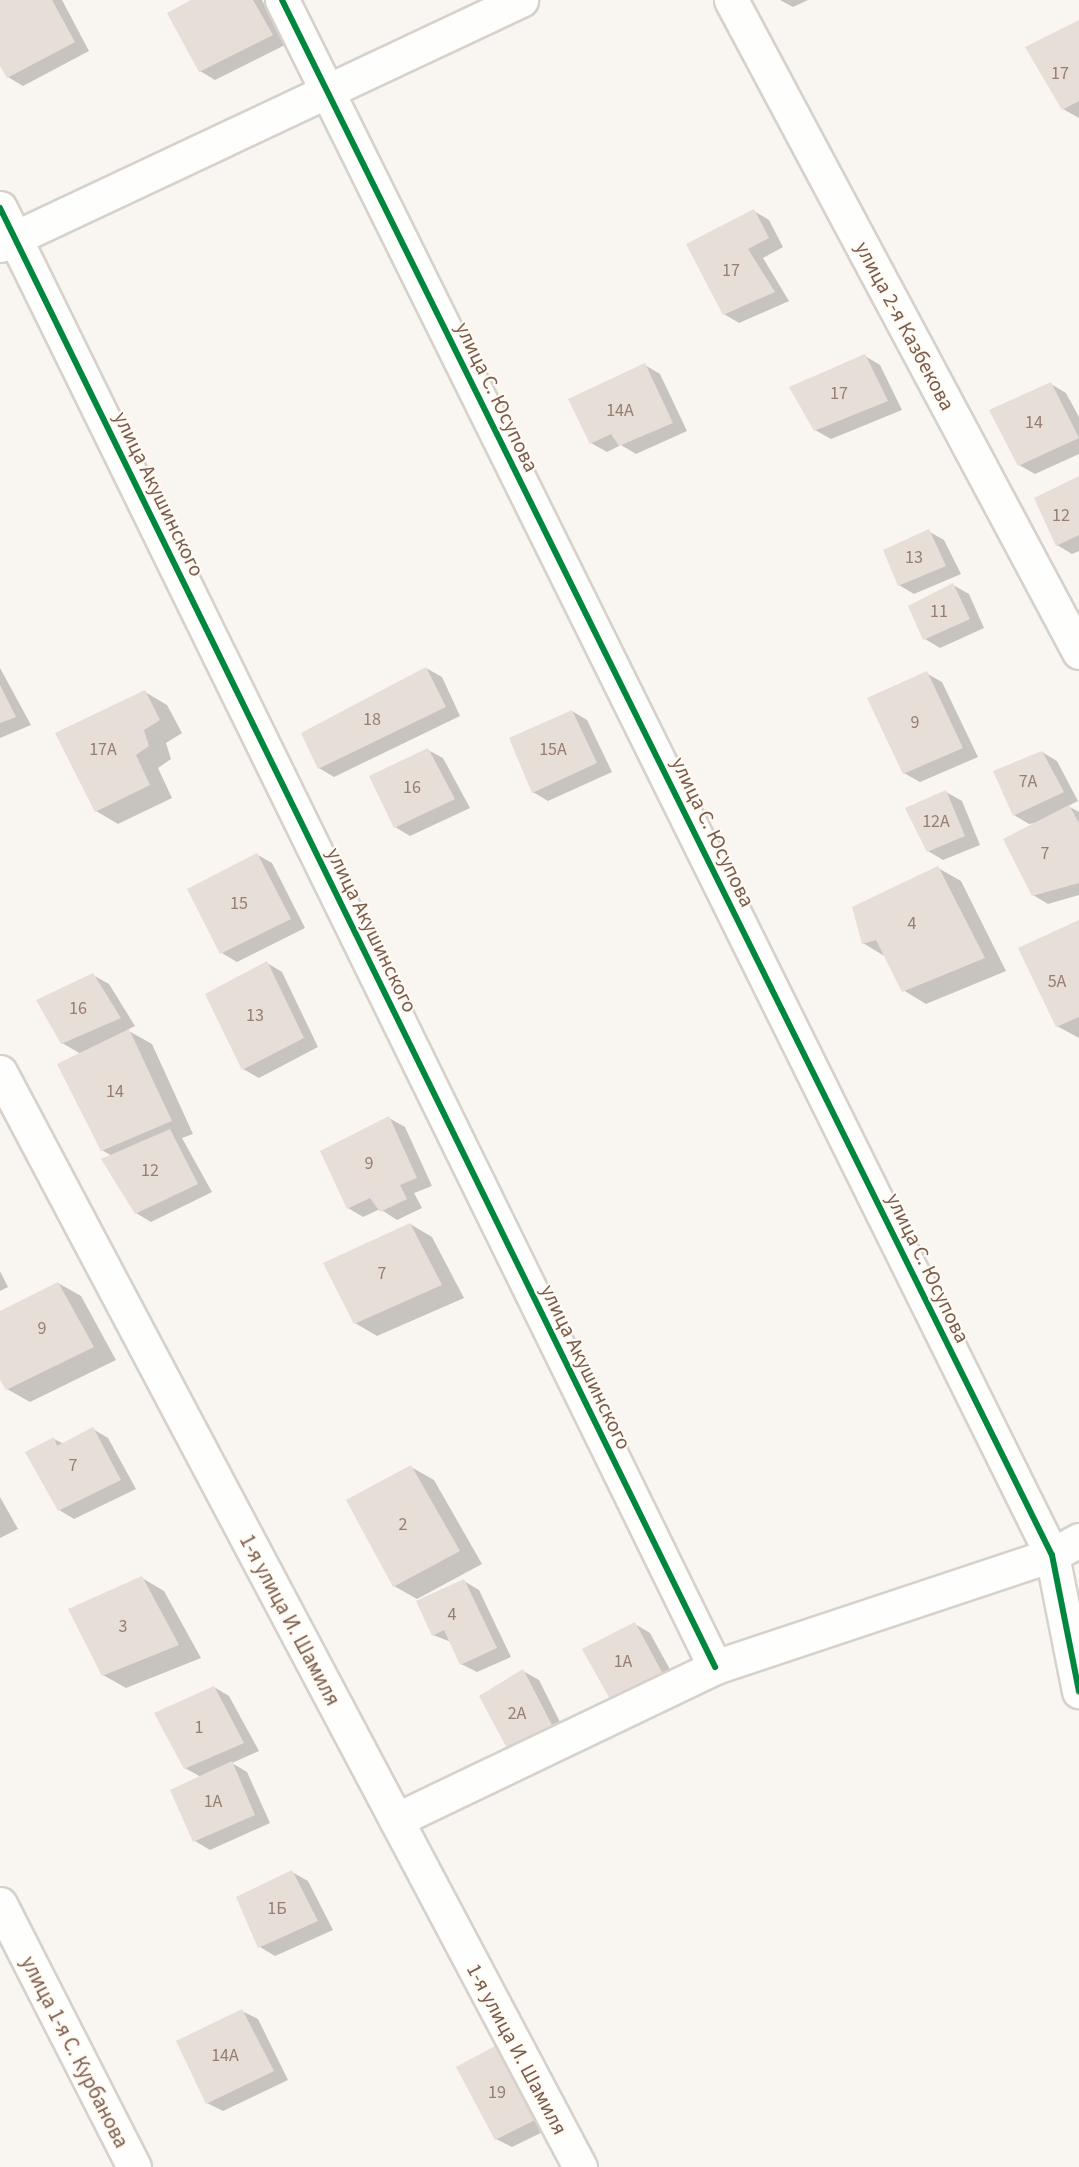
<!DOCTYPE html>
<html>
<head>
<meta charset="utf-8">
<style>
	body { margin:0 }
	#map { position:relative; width:1079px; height:2167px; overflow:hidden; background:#f9f5f0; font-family:"Source Sans 3",sans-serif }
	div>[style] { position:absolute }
	.shadow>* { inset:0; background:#0003 }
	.building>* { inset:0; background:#e6ded7 }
	.roads { filter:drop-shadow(2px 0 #d7d1cb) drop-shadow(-2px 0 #d7d1cb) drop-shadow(0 2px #d7d1cb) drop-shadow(0 -2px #d7d1cb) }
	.street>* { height:33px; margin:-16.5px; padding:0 16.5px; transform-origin:16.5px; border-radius:16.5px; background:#fefefd }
	.cycleway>* { height:6px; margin:-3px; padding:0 3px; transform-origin:3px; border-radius:3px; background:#00873e }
	span { translate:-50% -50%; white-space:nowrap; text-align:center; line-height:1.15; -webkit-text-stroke:4.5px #fffaf3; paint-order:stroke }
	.number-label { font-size:18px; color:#977e72 }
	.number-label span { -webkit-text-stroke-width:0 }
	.street-label { font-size:21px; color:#7a5c4d }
</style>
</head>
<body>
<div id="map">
	<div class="shadow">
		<div style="clip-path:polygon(0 0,62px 0,89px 51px,23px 86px,8px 77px,0 63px)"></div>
		<div style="clip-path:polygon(194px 0,262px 0,287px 44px,215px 80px,200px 71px)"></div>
		<div style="clip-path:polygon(780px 0,808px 0,793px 7px)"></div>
		<div style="clip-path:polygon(1079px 22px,1079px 118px,1063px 109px,1027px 48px)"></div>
		<div style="clip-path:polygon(754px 211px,769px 220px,783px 247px,763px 258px,789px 301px,739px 323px,724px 314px)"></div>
		<div style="clip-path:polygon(865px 356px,880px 365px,902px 410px,831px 439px,815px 430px)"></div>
		<div style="clip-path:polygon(645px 365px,660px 374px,687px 431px,636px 454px,621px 445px,607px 452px,591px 443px)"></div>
		<div style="clip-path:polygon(1051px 384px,1066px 393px,1079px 417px,1079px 454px,1035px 474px,1019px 465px)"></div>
		<div style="clip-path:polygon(1079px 478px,1079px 551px,1072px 554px,1057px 545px)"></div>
		<div style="clip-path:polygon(928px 531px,944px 540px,961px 574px,914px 594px,899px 585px)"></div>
		<div style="clip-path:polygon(953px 585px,969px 594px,984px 628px,940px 648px,925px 639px)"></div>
		<div style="clip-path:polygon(0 668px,31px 725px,0 738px)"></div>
		<div style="clip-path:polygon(426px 668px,442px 677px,460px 716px,334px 777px,319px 768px)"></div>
		<div style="clip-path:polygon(926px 673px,942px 682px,978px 757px,920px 782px,904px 773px)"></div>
		<div style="clip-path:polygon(145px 692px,167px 705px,182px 733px,166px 743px,171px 759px,158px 768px,172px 798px,118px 824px,96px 811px)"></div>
		<div style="clip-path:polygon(572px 711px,587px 720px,612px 772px,548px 801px,533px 792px)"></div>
		<div style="clip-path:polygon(428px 750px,443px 758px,470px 808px,410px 836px,395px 827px)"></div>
		<div style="clip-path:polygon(1042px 752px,1057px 761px,1078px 801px,1068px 806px,1079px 812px,1079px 895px,1048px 904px,1033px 895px,1039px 822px,1029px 824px,1014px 815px)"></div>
		<div style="clip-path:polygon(946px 792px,962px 801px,980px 845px,943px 860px,928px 851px)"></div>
		<div style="clip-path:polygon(256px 854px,272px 863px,305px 928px,237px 962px,222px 953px)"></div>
		<div style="clip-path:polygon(938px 868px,961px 881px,1006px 971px,926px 1004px,903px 990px,886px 957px,863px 943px)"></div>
		<div style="clip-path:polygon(1079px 921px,1079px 1038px,1057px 1026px)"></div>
		<div style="clip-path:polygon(267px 963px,282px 972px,318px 1047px,259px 1078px,243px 1069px)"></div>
		<div style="clip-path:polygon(93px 975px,109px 984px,135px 1026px,127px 1030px,152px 1044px,193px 1134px,182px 1138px,212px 1192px,151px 1222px,136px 1213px,112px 1156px,102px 1150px,81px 1054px,62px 1043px)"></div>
		<div style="clip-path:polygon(389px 1118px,405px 1127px,432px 1186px,414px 1193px,422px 1208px,397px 1220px,380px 1209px,363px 1217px,348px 1208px)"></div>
		<div style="clip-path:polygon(410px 1224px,432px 1237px,464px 1298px,377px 1336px,355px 1323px)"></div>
		<div style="clip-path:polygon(0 1271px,8px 1287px,0 1291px)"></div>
		<div style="clip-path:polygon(58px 1283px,81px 1296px,116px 1360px,30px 1402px,7px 1389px,0 1377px,0 1312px)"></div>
		<div style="clip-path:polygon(93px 1429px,108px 1438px,136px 1489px,74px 1519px,59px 1510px,54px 1439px,64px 1444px)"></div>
		<div style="clip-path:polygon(411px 1467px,434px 1480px,482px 1564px,417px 1599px,394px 1586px)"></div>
		<div style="clip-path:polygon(0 1497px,18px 1529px,0 1538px)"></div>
		<div style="clip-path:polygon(142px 1578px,164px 1591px,201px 1658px,126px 1688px,103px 1675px)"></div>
		<div style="clip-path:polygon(464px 1581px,479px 1590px,511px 1657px,477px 1672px,461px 1664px,451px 1642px,433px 1635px)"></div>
		<div style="clip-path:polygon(635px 1624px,650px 1633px,678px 1684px,627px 1709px)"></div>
		<div style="clip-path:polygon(523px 1671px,539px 1680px,569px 1740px,525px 1760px)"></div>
		<div style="clip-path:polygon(214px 1687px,229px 1696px,259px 1751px,232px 1763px,247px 1772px,270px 1823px,210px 1850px,195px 1841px,201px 1777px,185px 1768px)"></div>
		<div style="clip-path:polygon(292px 1872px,308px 1881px,333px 1930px,275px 1956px,260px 1947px)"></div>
		<div style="clip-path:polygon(242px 2011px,258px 2019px,288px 2080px,223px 2111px,207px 2103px)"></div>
		<div style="clip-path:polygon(512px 2056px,553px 2127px,512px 2147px,496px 2139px)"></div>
	</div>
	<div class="building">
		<div style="clip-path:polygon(0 0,52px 0,75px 42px,7px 78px,0 66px)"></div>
		<div style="clip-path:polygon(191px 0,253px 0,273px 35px,199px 72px,167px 13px)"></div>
		<div style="clip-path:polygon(1079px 20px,1079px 101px,1062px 110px,1025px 47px)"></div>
		<div style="clip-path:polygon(754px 209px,769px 238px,748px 249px,775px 292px,723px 315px,686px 244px)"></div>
		<div style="clip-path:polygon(865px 354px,888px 401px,814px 431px,789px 387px)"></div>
		<div style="clip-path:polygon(645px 363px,673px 423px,619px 446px,611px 434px,590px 444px,568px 399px)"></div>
		<div style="clip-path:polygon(1051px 382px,1079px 438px,1018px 466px,989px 410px)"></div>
		<div style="clip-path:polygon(1079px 476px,1079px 535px,1056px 546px,1034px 498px)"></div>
		<div style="clip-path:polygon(929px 529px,946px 566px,898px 586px,883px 550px)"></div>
		<div style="clip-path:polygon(953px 583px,970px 619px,923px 640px,908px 606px)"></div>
		<div style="clip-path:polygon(426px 667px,446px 707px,318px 769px,301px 733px)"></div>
		<div style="clip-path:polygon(927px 671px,963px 748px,903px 774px,867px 698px)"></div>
		<div style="clip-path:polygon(0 685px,16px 717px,0 723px)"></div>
		<div style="clip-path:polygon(145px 690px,160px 720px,144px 730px,149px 746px,136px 755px,150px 785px,95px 812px,55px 733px)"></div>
		<div style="clip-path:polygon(572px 710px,597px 763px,532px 793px,509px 738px)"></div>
		<div style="clip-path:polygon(428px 748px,455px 799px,394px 828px,369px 776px)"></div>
		<div style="clip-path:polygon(1042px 751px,1064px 792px,1013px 816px,993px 771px)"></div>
		<div style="clip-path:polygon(946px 790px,965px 836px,927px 852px,905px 808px)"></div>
		<div style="clip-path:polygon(1069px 805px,1079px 823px,1079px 883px,1032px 896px,1003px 839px)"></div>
		<div style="clip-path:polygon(257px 853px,291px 919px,220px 954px,187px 889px)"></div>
		<div style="clip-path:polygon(938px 866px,985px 958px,902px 992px,876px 940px,862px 944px,852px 907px)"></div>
		<div style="clip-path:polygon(1079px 920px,1079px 1017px,1056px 1027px,1018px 948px)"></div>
		<div style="clip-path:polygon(267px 961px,304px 1038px,242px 1070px,205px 994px)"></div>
		<div style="clip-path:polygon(93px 973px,121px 1018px,61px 1044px,36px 1000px)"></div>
		<div style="clip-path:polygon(129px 1029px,172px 1121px,101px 1151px,57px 1064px)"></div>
		<div style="clip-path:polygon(389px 1116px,417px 1178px,400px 1185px,407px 1199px,380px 1212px,370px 1198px,347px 1209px,320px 1151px)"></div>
		<div style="clip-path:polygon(170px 1129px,198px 1184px,135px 1214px,101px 1159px)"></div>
		<div style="clip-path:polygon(410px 1223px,442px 1285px,354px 1324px,323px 1263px)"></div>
		<div style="clip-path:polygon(58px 1282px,94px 1347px,6px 1390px,0 1380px,0 1311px)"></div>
		<div style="clip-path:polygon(93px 1427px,121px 1480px,58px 1511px,25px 1452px,54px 1437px,57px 1446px)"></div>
		<div style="clip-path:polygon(411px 1465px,460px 1551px,393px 1587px,346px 1500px)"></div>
		<div style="clip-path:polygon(142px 1576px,179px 1645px,102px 1676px,68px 1609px)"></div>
		<div style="clip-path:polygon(464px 1579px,497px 1648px,460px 1665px,444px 1630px,432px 1636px,416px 1601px)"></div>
		<div style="clip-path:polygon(635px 1622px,664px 1676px,611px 1701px,582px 1649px)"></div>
		<div style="clip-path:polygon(523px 1669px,555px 1731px,509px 1752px,479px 1696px)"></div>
		<div style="clip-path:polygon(214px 1686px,244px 1743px,184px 1769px,154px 1713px)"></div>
		<div style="clip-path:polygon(232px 1761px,255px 1815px,193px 1842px,170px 1790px)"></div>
		<div style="clip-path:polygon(292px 1870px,318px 1921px,258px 1948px,236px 1897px)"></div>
		<div style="clip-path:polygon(242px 2009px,274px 2071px,206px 2104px,176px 2041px)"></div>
		<div style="clip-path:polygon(497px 2045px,539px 2118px,495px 2140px,456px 2067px)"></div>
	</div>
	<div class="roads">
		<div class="street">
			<div style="left:282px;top:0;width:1735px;rotate:63.66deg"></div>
			<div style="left:1052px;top:1555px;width:139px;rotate:78.8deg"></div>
			<div style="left:731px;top:0;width:739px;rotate:61.91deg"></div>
			<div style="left:0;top:208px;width:1625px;rotate:63.89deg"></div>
			<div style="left:0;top:245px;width:576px;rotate:-25.19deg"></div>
			<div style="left:0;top:1072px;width:1239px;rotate:62.09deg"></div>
			<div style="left:396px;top:1820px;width:354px;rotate:-25.6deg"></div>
			<div style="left:715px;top:1667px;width:355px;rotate:-18.4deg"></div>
			<div style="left:1052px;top:1555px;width:31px;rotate:-29deg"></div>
			<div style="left:0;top:1904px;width:295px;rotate:63deg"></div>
		</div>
	</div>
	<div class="cycleway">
		<div style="left:282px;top:0;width:1735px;rotate:63.66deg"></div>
		<div style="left:1052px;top:1555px;width:139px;rotate:78.8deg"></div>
		<div style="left:0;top:208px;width:1625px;rotate:63.89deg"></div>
	</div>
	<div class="number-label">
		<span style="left:1060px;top:74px">17</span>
		<span style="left:731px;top:271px">17</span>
		<span style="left:839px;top:394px">17</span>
		<span style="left:620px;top:411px">14А</span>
		<span style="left:1034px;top:423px">14</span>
		<span style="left:1061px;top:516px">12</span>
		<span style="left:914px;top:558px">13</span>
		<span style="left:939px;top:612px">11</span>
		<span style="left:372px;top:720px">18</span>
		<span style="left:915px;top:723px">9</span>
		<span style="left:103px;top:750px">17А</span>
		<span style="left:553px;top:750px">15А</span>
		<span style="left:1028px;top:782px">7А</span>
		<span style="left:412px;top:788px">16</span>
		<span style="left:936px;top:822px">12А</span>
		<span style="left:1045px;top:854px">7</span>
		<span style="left:239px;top:904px">15</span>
		<span style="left:912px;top:924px">4</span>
		<span style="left:1057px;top:982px">5А</span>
		<span style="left:78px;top:1009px">16</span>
		<span style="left:255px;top:1016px">13</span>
		<span style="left:115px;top:1092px">14</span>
		<span style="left:369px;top:1164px">9</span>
		<span style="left:150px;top:1171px">12</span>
		<span style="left:382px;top:1274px">7</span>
		<span style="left:42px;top:1329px">9</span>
		<span style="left:73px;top:1466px">7</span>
		<span style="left:403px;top:1525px">2</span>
		<span style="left:452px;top:1615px">4</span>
		<span style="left:123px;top:1627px">3</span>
		<span style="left:623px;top:1662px">1А</span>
		<span style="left:517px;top:1714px">2А</span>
		<span style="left:199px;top:1728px">1</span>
		<span style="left:213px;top:1802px">1А</span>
		<span style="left:277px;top:1909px">1Б</span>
		<span style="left:225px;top:2056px">14А</span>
		<span style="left:497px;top:2093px">19</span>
	</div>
	<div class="street-label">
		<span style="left:905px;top:326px;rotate:62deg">улица 2-я Казбекова</span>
		<span style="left:497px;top:397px;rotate:64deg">улица С. Юсупова</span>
		<span style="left:159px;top:494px;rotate:64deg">улица Акушинского</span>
		<span style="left:713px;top:832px;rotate:64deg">улица С. Юсупова</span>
		<span style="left:372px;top:930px;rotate:64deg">улица Акушинского</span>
		<span style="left:928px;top:1268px;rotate:64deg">улица С. Юсупова</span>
		<span style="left:586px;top:1367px;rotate:64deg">улица Акушинского</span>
		<span style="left:290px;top:1620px;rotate:62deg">1-я улица И. Шамиля</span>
		<span style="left:517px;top:2049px;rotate:62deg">1-я улица И. Шамиля</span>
		<span style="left:75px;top:2052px;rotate:63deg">улица 1-я С. Курбанова</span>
	</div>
</div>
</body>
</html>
